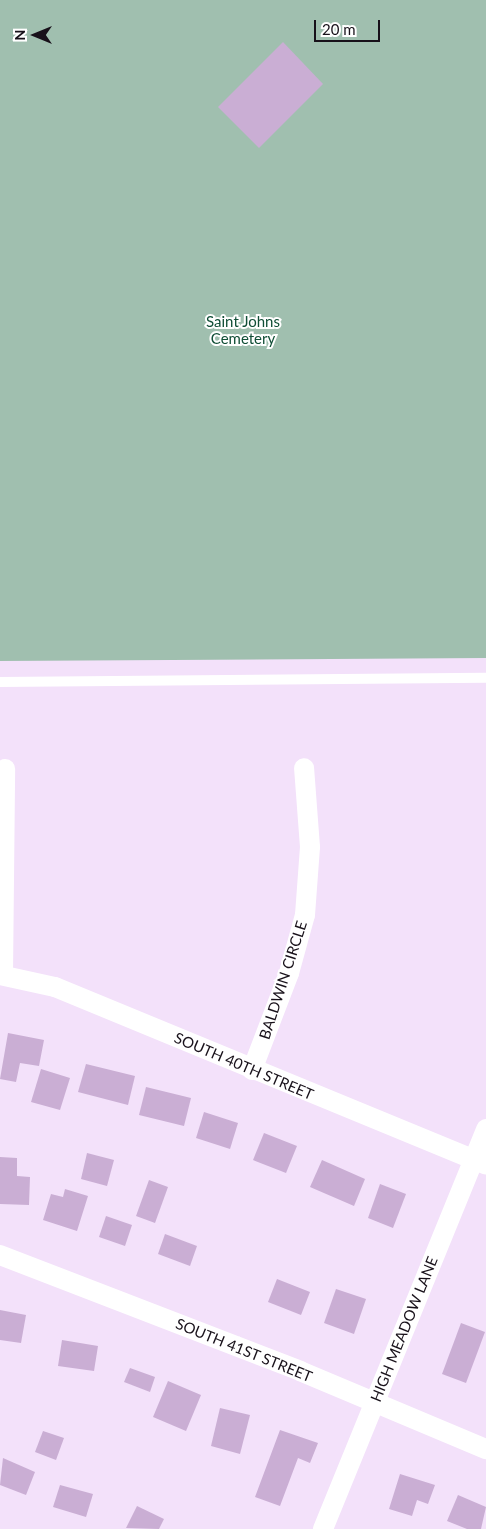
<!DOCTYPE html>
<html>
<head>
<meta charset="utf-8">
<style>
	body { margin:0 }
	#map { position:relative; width:486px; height:1529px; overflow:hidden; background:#f3e1fa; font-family:Lato,sans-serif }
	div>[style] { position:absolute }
	.green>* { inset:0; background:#a0bfaf }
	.building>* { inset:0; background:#caaed4 }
	.service>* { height:10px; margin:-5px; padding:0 5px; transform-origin:5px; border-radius:5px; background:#fff }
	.minor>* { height:20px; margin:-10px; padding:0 10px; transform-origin:10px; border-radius:10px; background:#fff }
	span { translate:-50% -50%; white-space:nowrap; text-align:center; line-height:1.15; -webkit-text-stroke:4px #fff; paint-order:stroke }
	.park-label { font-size:15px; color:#104e36 }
	.street-label { font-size:15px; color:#18111a }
	.north { position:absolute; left:10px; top:10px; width:50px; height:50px; -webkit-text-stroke:4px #fff; paint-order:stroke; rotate:270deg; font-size:14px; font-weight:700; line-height:20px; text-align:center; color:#18111a }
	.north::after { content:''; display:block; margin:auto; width:18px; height:22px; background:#18111a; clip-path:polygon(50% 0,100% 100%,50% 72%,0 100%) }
	.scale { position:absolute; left:314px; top:20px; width:66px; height:22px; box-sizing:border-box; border:2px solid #18111a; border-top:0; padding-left:6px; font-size:15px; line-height:18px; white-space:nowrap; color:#18111a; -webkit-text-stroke:4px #fff; paint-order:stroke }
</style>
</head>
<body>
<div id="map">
	<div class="green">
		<div style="clip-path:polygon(0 0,486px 0,486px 658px,0 661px)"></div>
	</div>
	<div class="building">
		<div style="clip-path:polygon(283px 42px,323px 84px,259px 148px,218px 107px)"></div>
		<div style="clip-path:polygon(8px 1033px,44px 1040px,39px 1066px,20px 1063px,16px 1082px,0 1079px)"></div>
		<div style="clip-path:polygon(86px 1064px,135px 1076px,128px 1105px,78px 1092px)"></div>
		<div style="clip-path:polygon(41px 1069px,70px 1078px,60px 1110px,31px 1102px)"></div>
		<div style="clip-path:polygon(146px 1087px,191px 1098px,184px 1126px,139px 1115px)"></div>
		<div style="clip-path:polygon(204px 1112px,238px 1123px,230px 1149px,196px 1138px)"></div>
		<div style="clip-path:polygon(264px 1133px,297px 1146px,286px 1173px,253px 1160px)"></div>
		<div style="clip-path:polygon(87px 1153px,114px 1160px,107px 1186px,81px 1179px)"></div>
		<div style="clip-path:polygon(0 1157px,17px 1158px,17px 1176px,30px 1177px,29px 1205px,0 1204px)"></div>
		<div style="clip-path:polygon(322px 1160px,365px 1179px,354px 1206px,310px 1187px)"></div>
		<div style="clip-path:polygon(149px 1180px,168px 1187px,155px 1223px,136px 1216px)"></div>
		<div style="clip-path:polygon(380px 1184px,406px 1194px,393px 1228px,368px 1218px)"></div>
		<div style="clip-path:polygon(65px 1189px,88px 1196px,77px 1231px,43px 1220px,51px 1194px,63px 1197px)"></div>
		<div style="clip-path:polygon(106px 1216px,132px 1225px,125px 1246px,99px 1237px)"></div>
		<div style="clip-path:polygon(165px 1234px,197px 1246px,190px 1266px,158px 1254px)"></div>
		<div style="clip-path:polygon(277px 1279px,310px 1292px,301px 1315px,268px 1302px)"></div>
		<div style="clip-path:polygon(336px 1289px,366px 1299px,354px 1334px,324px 1323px)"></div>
		<div style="clip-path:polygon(0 1310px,26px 1315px,21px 1343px,0 1340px)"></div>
		<div style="clip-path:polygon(461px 1323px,485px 1332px,466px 1383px,442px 1374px)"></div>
		<div style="clip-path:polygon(62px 1340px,98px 1346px,94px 1371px,58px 1366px)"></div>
		<div style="clip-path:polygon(130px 1368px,155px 1377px,150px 1392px,124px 1382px)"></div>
		<div style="clip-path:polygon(168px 1381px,201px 1395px,186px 1431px,153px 1417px)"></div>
		<div style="clip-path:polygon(220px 1408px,250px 1415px,240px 1454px,211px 1446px)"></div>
		<div style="clip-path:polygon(280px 1430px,318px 1443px,310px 1463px,298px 1458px,280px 1506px,255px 1497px)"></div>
		<div style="clip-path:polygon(43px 1431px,64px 1438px,56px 1460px,35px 1452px)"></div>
		<div style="clip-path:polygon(3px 1458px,35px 1472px,26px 1495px,0 1485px)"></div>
		<div style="clip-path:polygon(400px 1474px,435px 1485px,428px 1504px,417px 1500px,412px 1516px,389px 1509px)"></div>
		<div style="clip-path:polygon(60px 1485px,93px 1494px,86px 1517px,53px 1507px)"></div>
		<div style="clip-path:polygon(458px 1495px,486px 1507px,481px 1529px,467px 1529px,447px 1521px)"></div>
		<div style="clip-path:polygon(137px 1506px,164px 1519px,159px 1529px,126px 1528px)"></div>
	</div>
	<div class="service">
		<div style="left:0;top:682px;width:486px;rotate:-0.5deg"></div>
	</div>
	<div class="minor">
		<div style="left:0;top:975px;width:56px;rotate:12.3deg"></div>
		<div style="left:55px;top:987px;width:466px;rotate:22.4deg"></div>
		<div style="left:3px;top:975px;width:206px;rotate:-89.4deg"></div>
		<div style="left:252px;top:1070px;width:104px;rotate:-69.1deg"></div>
		<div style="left:289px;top:973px;width:60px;rotate:-74.6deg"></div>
		<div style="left:305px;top:915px;width:68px;rotate:-85.8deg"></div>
		<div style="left:310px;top:847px;width:79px;rotate:-94.3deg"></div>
		<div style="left:0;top:1255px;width:322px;rotate:21.1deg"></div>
		<div style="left:300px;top:1371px;width:202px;rotate:22.8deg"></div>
		<div style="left:323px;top:1529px;width:432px;rotate:-67.8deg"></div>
	</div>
	<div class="park-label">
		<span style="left:243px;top:330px">Saint Johns<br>Cemetery</span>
	</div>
	<div class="street-label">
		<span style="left:283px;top:980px;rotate:-72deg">BALDWIN CIRCLE</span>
		<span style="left:244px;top:1066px;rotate:23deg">SOUTH 40TH STREET</span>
		<span style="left:404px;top:1329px;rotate:-68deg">HIGH MEADOW LANE</span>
		<span style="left:244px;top:1350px;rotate:22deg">SOUTH 41ST STREET</span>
	</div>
	<div class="north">N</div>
	<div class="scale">20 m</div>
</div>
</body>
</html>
